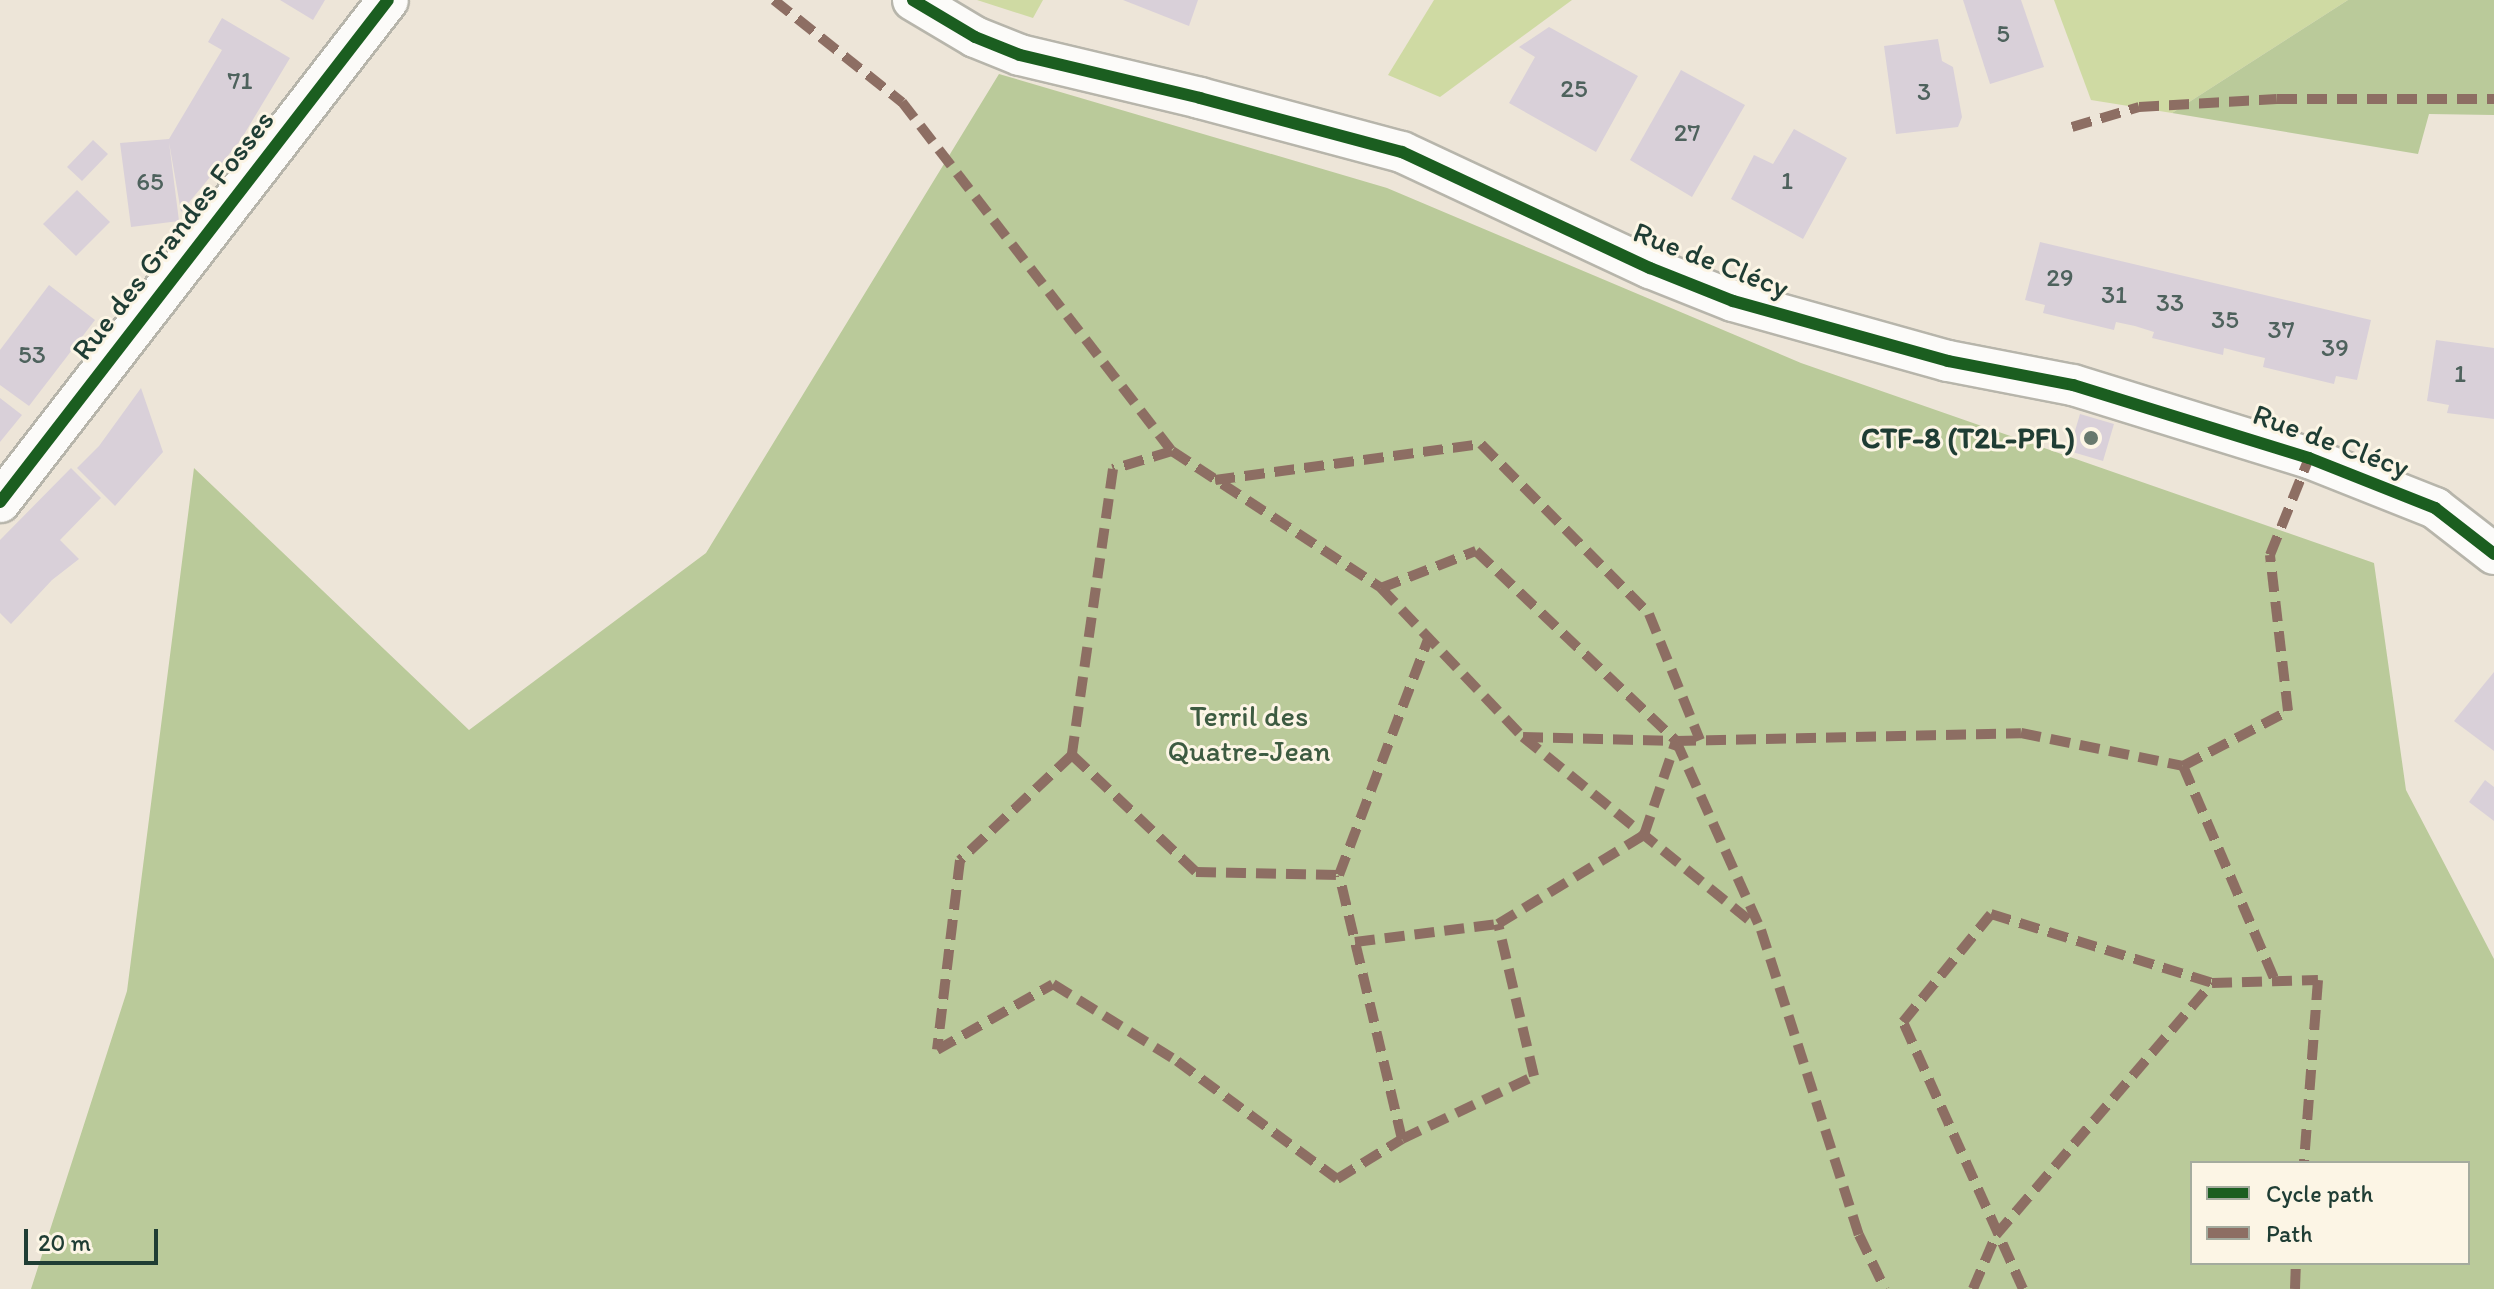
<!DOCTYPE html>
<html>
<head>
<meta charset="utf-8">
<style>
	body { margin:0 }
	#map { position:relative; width:2494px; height:1289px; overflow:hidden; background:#ede5d8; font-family:Itim,sans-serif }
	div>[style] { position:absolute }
	.green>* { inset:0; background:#cfdaa3 }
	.forest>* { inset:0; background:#baca9a }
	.building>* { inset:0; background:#d9d0d9 }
	.roads { filter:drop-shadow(2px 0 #b7b5ab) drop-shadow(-2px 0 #b7b5ab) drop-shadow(0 2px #b7b5ab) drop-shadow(0 -2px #b7b5ab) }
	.minor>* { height:40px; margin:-20px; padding:0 20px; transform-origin:20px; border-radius:20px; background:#fcfbf9 }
	.quiet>* { height:10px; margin-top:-5px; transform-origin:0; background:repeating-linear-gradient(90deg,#8d6e63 0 20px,transparent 0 30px) }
	.cycleway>* { height:12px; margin:-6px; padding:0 6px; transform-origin:6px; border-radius:6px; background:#1b5e20 }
	.dots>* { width:22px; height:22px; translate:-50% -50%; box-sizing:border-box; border:4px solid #fcf5e5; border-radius:50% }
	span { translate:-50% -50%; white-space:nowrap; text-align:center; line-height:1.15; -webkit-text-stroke:6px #fcf5e5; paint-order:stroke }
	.number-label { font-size:26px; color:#4e625d }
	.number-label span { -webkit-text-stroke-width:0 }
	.street-label { font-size:30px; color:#1f3d34 }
	.poi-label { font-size:30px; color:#1f3d34; font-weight:700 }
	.right { translate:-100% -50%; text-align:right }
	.park-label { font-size:30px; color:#3d5b41 }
	.legend { position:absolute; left:2190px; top:1161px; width:280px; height:104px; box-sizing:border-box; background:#fcf5e5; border:2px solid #a4ab9e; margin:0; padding:10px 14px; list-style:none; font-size:24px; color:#1f3d34 }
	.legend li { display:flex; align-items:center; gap:16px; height:40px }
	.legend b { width:40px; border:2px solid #a4ab9e }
	.scale { position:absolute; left:24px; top:1229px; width:134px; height:36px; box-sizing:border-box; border:4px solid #1f3d34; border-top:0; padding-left:10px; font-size:24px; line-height:28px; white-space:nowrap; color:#1f3d34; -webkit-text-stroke:6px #fcf5e5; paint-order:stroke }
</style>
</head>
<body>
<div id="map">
	<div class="green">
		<div style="clip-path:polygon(977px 0,1043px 0,1033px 18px)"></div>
		<div style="clip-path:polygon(1434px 0,1572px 0,1440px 97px,1388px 75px)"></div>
		<div style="clip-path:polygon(2054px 0,2348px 0,2172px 113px,2091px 100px)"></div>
	</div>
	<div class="forest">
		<div style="clip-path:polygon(2348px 0,2494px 0,2494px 115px,2429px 114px,2418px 154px,2172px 113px)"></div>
		<div style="clip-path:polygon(evenodd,999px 74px,1387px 188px,1801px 363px,2374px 563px,2406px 790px,2494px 959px,2494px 1289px,31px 1289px,127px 991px,194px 468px,469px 730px,706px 553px,999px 74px,2468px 1163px,2468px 1263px,2192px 1263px,2192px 1163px,2468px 1163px)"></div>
	</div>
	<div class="building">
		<div style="clip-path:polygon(280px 0,325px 0,313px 20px)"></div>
		<div style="clip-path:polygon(1123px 0,1198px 0,1189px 26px)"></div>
		<div style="clip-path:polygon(1963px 0,2021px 0,2044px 67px,1990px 84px)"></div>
		<div style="clip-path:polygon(222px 18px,290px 58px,240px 141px,181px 212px,169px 142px,179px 221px,131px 227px,120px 143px,169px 139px,222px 50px,208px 42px)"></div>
		<div style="clip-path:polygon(1549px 27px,1638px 76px,1596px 152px,1509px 103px,1535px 57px,1519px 47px)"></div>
		<div style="clip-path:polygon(1938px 39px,1942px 61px,1953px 67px,1962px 117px,1958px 127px,1896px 134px,1884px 46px)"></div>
		<div style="clip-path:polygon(1681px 70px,1745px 105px,1692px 197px,1630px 160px)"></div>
		<div style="clip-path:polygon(1794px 129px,1847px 158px,1803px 239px,1731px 199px,1754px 155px,1773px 164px)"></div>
		<div style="clip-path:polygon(93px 140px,108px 154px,82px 181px,67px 167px)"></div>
		<div style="clip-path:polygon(77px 190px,110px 222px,76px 256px,43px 224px)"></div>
		<div style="clip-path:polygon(2040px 242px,2371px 320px,2357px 380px,2336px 376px,2334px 384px,2263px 367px,2265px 358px,2247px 354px,2224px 348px,2223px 355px,2152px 338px,2154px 332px,2135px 326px,2116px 322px,2114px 330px,2043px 313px,2045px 305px,2025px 300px)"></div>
		<div style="clip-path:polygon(49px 285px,95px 320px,29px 406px,0 385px,0 350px)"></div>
		<div style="clip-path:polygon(2436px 340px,2494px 348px,2494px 419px,2447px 413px,2449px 405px,2427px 401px)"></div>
		<div style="clip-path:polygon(141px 388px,163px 452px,115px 506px,77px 468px,99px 446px)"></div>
		<div style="clip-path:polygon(0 398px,22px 415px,0 442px)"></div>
		<div style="clip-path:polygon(2080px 414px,2114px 424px,2103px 461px,2069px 451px)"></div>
		<div style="clip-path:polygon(71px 468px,101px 498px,60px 540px,79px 559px,52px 580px,11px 624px,0 613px,0 540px)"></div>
		<div style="clip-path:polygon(2494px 672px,2494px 751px,2454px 721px)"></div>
		<div style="clip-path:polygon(2485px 780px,2494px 787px,2494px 821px,2469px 802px)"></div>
	</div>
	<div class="roads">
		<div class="minor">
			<div style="left:913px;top:0;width:72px;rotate:30.8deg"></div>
			<div style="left:975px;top:37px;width:48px;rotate:21.8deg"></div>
			<div style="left:1020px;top:55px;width:185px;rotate:13.4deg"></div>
			<div style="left:1200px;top:98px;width:209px;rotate:15deg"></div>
			<div style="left:1402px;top:152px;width:274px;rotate:25.1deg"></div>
			<div style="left:1650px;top:268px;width:89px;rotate:21.7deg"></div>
			<div style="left:1733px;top:301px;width:223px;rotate:15.6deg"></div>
			<div style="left:1948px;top:361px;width:127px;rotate:10.9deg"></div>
			<div style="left:2073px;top:385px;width:247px;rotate:17.2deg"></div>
			<div style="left:2309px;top:458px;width:136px;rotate:21.6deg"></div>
			<div style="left:2435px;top:508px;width:75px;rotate:37.9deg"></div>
			<div style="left:0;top:502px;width:634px;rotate:-52.3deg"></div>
		</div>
	</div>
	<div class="quiet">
		<div style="left:774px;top:0;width:164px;rotate:38.6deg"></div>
		<div style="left:902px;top:102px;width:441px;rotate:52.3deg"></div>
		<div style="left:1172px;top:451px;width:250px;rotate:33.2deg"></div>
		<div style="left:1381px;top:588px;width:102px;rotate:-21.3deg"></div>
		<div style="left:1476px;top:551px;width:276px;rotate:43.5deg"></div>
		<div style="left:1676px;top:741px;width:207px;rotate:65.8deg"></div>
		<div style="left:1761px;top:930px;width:320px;rotate:72.2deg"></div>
		<div style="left:1859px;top:1235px;width:60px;rotate:64.3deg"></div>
		<div style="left:2072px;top:127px;width:70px;rotate:-16.6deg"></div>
		<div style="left:2139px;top:107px;width:138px;rotate:-3.3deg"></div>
		<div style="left:2277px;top:99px;width:217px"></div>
		<div style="left:1172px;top:451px;width:62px;rotate:163deg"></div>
		<div style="left:1113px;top:469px;width:289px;rotate:98.2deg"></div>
		<div style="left:1072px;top:755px;width:154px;rotate:136.8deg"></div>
		<div style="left:960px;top:860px;width:191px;rotate:96.9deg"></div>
		<div style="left:937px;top:1050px;width:133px;rotate:-29.6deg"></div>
		<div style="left:1053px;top:984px;width:146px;rotate:31.8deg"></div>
		<div style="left:1177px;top:1061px;width:199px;rotate:36.4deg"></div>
		<div style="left:1337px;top:1179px;width:76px;rotate:-31.6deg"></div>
		<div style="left:1402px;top:1139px;width:271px;rotate:-103.4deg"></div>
		<div style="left:1339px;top:875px;width:252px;rotate:-69.3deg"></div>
		<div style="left:1215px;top:480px;width:268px;rotate:-7.7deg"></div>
		<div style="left:1481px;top:444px;width:239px;rotate:45.3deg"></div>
		<div style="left:1649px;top:614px;width:136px;rotate:68deg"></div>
		<div style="left:1381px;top:588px;width:206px;rotate:46.4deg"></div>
		<div style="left:1523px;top:737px;width:153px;rotate:1.5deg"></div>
		<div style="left:1676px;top:741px;width:345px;rotate:-1.3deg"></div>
		<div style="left:2021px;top:733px;width:165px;rotate:11.5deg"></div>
		<div style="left:2183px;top:766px;width:234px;rotate:66.8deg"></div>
		<div style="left:1523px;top:737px;width:300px;rotate:39deg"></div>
		<div style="left:1072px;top:755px;width:170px;rotate:43.3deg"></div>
		<div style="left:1196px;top:872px;width:143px;rotate:1.2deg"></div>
		<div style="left:2183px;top:766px;width:119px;rotate:-27.6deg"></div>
		<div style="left:2288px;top:711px;width:157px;rotate:-96.6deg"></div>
		<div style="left:2270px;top:555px;width:105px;rotate:-68.1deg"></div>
		<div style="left:1355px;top:942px;width:144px;rotate:-7.2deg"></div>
		<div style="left:1402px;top:1139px;width:146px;rotate:-25.5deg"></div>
		<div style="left:1534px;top:1076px;width:156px;rotate:-103.3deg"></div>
		<div style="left:1498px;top:924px;width:171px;rotate:-31.4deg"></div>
		<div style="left:1644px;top:835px;width:99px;rotate:-71.2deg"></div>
		<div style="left:1973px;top:1289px;width:59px;rotate:-66.9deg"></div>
		<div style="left:1996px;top:1235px;width:332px;rotate:-49.4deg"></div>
		<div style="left:2212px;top:983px;width:106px;rotate:-1.6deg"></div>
		<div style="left:2318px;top:980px;width:184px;rotate:94.4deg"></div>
		<div style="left:2023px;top:1289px;width:293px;rotate:-114.2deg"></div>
		<div style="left:1903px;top:1022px;width:139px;rotate:-50.8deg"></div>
		<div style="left:1991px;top:914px;width:232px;rotate:17.3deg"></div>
		<div style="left:2295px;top:1289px;width:26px;rotate:-88deg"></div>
	</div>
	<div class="cycleway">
		<div style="left:913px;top:0;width:72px;rotate:30.8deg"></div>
		<div style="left:975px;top:37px;width:48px;rotate:21.8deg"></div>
		<div style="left:1020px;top:55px;width:185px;rotate:13.4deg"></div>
		<div style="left:1200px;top:98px;width:209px;rotate:15deg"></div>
		<div style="left:1402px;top:152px;width:274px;rotate:25.1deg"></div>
		<div style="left:1650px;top:268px;width:89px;rotate:21.7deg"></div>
		<div style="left:1733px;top:301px;width:223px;rotate:15.6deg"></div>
		<div style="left:1948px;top:361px;width:127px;rotate:10.9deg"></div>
		<div style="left:2073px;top:385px;width:247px;rotate:17.2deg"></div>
		<div style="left:2309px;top:458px;width:136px;rotate:21.6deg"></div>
		<div style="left:2435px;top:508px;width:75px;rotate:37.9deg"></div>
		<div style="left:0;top:502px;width:634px;rotate:-52.3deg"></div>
	</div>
	<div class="dots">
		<div style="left:2091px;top:438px;background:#67786d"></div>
	</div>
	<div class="number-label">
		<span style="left:2003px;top:34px">5</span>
		<span style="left:240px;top:81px">71</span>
		<span style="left:1574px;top:89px">25</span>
		<span style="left:1924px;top:92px">3</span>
		<span style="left:1687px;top:133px">27</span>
		<span style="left:1787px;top:181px">1</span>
		<span style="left:150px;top:182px">65</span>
		<span style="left:2060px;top:278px">29</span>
		<span style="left:2114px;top:295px">31</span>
		<span style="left:2170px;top:303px">33</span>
		<span style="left:2225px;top:320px">35</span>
		<span style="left:2281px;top:330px">37</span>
		<span style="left:2335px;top:348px">39</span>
		<span style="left:32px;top:355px">53</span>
		<span style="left:2460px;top:374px">1</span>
	</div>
	<div class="street-label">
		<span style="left:173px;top:235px;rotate:-52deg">Rue des Grandes Fosses</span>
		<span style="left:1711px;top:260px;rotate:21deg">Rue de Clécy</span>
		<span style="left:2331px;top:441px;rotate:20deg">Rue de Clécy</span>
	</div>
	<div class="poi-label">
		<span class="right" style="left:2075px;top:438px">CTF-8 (T2L-PFL)</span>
	</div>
	<div class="park-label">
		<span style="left:1249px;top:733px">Terril des<br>Quatre-Jean</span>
	</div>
	<ul class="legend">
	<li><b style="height:10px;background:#1b5e20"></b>Cycle path</li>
	<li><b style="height:10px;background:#8d6e63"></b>Path</li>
	</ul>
	<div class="scale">20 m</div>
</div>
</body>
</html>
